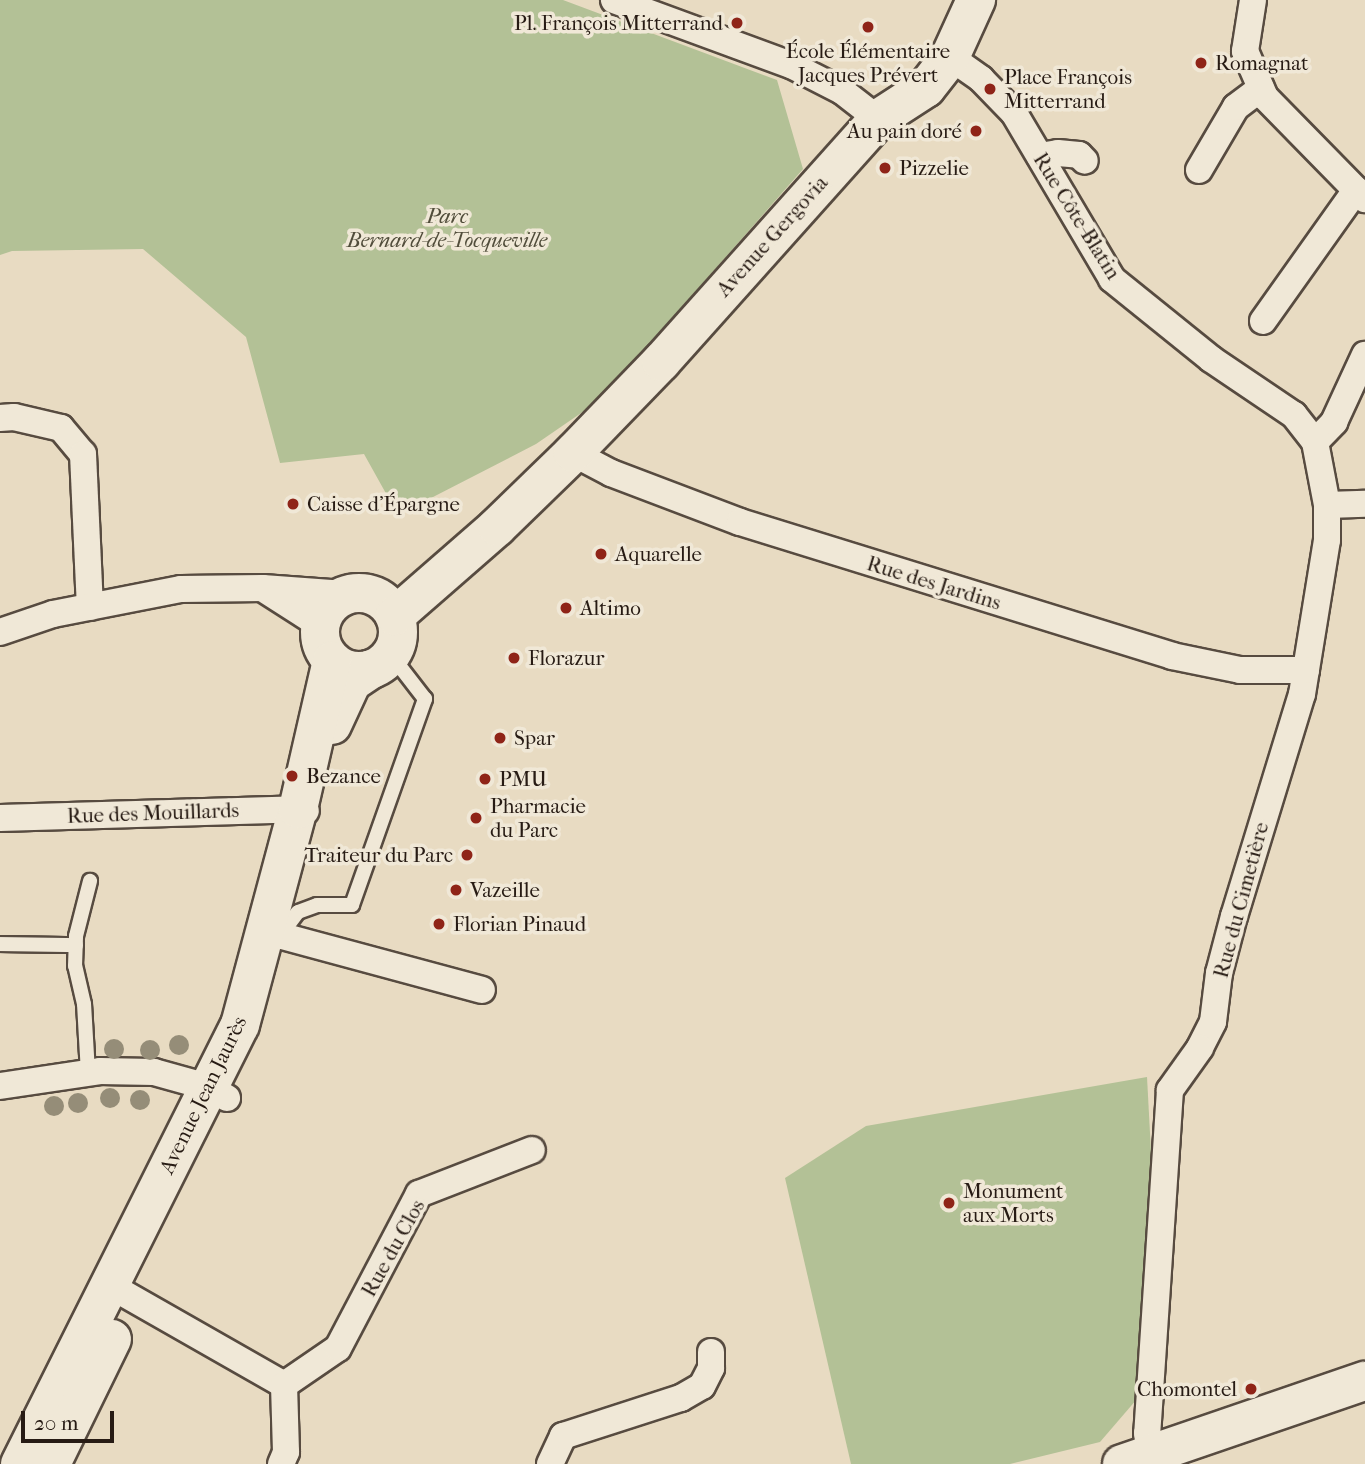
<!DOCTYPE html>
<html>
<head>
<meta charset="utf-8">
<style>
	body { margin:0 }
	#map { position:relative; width:1365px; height:1464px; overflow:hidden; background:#e8dbc2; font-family:"IM FELL French Canon",serif }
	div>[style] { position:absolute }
	.green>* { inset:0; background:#b3c196 }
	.roads { filter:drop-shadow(2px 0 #574b40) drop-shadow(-2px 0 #574b40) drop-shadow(0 2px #574b40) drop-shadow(0 -2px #574b40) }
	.lane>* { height:14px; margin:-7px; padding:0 7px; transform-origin:7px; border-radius:7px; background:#f0e8d7 }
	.street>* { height:26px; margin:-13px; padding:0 13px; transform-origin:13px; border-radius:13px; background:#f0e8d7 }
	.secondary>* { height:38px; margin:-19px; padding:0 19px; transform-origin:19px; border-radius:19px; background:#f0e8d7 }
	.secondary>.ring { margin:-19px; padding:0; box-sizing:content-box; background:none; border:38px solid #f0e8d7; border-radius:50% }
	.trees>* { width:20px; height:20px; margin:-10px; border-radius:50%; background:#958d78 }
	.dots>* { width:19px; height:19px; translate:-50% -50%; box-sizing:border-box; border:4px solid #f0e8d7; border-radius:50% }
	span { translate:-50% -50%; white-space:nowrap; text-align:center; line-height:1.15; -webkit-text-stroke:7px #f0e8d7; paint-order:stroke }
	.poi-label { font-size:21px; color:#271b14 }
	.right { translate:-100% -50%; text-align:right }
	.left { translate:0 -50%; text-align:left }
	.park-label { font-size:21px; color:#514d3b; font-style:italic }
	.street-label { font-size:21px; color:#271b14 }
	.scale { position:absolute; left:21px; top:1411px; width:93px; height:32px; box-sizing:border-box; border:4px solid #271b14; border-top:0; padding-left:9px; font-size:21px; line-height:24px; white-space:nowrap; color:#271b14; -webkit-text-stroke:5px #f0e8d7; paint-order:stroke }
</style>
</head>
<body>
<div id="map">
	<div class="green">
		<div style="clip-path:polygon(0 0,563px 0,777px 80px,803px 169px,600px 400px,536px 444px,398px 515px,364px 454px,280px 463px,246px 337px,143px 249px,12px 251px,0 255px)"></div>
		<div style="clip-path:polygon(1147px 1077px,1154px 1208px,1137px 1399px,1100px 1442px,1010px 1464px,851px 1464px,785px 1178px,866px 1126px)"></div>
	</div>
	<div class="roads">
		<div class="lane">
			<div style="left:279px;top:937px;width:31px;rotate:-53deg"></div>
			<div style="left:298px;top:912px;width:20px;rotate:-20deg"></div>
			<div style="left:317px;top:905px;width:35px"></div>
			<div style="left:352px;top:905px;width:219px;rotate:-70.5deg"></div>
			<div style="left:425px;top:699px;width:56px;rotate:-127.7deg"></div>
			<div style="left:0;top:944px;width:76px;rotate:0.8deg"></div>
			<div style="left:88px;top:1073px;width:69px;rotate:-93.3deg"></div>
			<div style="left:84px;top:1004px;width:39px;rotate:-103deg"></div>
			<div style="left:75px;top:966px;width:30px;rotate:-88deg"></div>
			<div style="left:76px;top:936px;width:57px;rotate:-75.7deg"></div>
		</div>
		<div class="street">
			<div style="left:614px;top:0;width:189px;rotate:20.2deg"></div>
			<div style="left:791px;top:65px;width:57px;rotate:27deg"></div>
			<div style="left:842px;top:91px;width:46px;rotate:37.9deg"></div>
			<div style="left:1253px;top:0;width:52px;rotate:98.9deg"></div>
			<div style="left:1245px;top:51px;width:50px;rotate:66.5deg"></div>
			<div style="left:1265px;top:97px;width:143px;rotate:45.6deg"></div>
			<div style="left:950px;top:57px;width:38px;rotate:35deg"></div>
			<div style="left:981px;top:79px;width:47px;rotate:45.9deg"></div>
			<div style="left:1014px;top:113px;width:193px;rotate:59.4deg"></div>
			<div style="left:1112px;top:279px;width:127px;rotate:38.9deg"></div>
			<div style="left:1211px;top:359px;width:100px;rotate:34deg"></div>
			<div style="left:1294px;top:415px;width:34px;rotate:52deg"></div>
			<div style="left:1315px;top:442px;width:64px;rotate:79.2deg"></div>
			<div style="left:1327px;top:505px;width:35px;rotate:90deg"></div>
			<div style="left:1327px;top:540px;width:156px;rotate:99.2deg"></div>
			<div style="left:1302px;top:694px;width:232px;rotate:107deg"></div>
			<div style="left:1234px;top:916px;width:59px;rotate:104.7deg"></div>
			<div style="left:1219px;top:973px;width:49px;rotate:97deg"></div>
			<div style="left:1213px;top:1022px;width:29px;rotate:117deg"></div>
			<div style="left:1200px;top:1048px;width:52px;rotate:125.5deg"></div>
			<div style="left:1170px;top:1090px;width:344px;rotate:93.8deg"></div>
			<div style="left:1147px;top:1433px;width:22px;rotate:82deg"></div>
			<div style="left:1040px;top:156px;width:18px;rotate:-9deg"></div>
			<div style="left:1058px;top:153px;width:21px;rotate:5deg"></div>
			<div style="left:1079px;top:155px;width:8px;rotate:45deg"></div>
			<div style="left:1199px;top:170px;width:73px;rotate:-59.6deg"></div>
			<div style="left:1236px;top:107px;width:31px;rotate:-37deg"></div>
			<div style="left:1263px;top:321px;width:161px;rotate:-54.6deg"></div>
			<div style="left:0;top:418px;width:14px;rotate:-4deg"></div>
			<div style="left:14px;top:417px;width:48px;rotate:13.2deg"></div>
			<div style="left:61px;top:428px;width:34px;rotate:50deg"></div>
			<div style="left:83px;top:454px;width:153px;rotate:87.4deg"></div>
			<div style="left:1315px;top:442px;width:28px;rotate:-46deg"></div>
			<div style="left:1334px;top:422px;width:74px;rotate:-65.2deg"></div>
			<div style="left:573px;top:453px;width:43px;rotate:27.8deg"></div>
			<div style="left:611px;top:473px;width:138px;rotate:20.8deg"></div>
			<div style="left:740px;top:522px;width:452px;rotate:17.2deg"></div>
			<div style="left:1172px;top:656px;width:69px;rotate:11.6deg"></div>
			<div style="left:1240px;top:670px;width:66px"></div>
			<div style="left:1327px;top:505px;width:38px;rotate:-2deg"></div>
			<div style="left:267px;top:591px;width:63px;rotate:32.7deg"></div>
			<div style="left:0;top:632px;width:56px;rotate:-18.8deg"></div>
			<div style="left:53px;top:614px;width:130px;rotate:-11.1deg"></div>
			<div style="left:181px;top:589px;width:82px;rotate:-0.7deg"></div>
			<div style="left:263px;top:588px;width:82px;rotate:4.2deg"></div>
			<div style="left:0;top:818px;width:298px;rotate:-1.7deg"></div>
			<div style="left:298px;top:809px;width:8px;rotate:14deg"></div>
			<div style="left:282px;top:936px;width:207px;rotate:15.1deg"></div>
			<div style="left:0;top:1086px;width:101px;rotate:-8.5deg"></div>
			<div style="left:100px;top:1071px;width:54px;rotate:1.1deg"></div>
			<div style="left:154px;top:1072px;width:56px;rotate:15.5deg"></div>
			<div style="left:208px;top:1087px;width:22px;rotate:30deg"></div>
			<div style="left:109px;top:1285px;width:202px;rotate:29.7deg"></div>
			<div style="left:284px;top:1385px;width:65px;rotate:-34.4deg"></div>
			<div style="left:338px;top:1348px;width:174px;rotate:-62.3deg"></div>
			<div style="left:419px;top:1194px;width:121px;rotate:-21.3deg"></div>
			<div style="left:281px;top:1464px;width:13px;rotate:-67deg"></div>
			<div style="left:286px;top:1452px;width:67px;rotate:-91.7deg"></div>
			<div style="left:550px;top:1464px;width:31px;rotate:-65deg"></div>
			<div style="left:563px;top:1436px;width:124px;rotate:-17.9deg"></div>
			<div style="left:681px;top:1398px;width:24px;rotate:-30deg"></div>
			<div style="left:702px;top:1386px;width:20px;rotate:-63deg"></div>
			<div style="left:711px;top:1368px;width:16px;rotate:-90deg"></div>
		</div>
		<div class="secondary">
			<div class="ring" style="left:320px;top:593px;width:40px;height:40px"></div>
			<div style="left:395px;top:616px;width:135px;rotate:-41.1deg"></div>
			<div style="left:497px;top:527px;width:106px;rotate:-44.2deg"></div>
			<div style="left:573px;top:453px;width:127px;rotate:-46deg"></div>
			<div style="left:661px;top:362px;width:326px;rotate:-48.2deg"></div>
			<div style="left:878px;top:119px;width:57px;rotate:-32.9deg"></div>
			<div style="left:926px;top:88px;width:39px;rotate:-52deg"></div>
			<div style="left:950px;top:57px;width:63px;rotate:-65.5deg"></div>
			<div style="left:332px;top:725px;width:47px;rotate:-65.1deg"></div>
			<div style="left:352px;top:682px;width:23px;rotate:-34deg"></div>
			<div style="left:20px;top:1464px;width:491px;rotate:-63.4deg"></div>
			<div style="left:240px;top:1025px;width:224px;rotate:-75deg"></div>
			<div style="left:298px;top:809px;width:152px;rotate:-77.1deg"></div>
			<div style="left:51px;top:1464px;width:139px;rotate:-64deg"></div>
			<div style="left:1122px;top:1464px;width:257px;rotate:-18.9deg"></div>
		</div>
	</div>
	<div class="trees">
		<div style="left:179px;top:1045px"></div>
		<div style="left:114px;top:1049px"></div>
		<div style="left:150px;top:1050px"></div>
		<div style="left:110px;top:1098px"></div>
		<div style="left:140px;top:1100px"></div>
		<div style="left:78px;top:1103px"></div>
		<div style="left:54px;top:1106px"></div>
	</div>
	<div class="dots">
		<div style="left:737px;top:23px;background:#8f2418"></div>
		<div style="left:868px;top:27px;background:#8f2418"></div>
		<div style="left:1201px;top:63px;background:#8f2418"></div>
		<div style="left:990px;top:89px;background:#8f2418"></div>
		<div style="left:976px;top:131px;background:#8f2418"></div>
		<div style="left:885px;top:168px;background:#8f2418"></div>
		<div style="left:293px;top:504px;background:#8f2418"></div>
		<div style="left:601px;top:554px;background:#8f2418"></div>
		<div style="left:566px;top:608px;background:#8f2418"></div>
		<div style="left:514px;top:658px;background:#8f2418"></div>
		<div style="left:500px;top:738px;background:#8f2418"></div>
		<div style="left:292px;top:776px;background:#8f2418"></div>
		<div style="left:485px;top:779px;background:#8f2418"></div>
		<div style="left:476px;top:818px;background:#8f2418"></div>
		<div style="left:467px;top:855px;background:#8f2418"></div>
		<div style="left:456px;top:890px;background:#8f2418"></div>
		<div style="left:439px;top:924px;background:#8f2418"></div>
		<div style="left:949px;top:1203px;background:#8f2418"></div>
		<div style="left:1251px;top:1389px;background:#8f2418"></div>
	</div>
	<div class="poi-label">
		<span class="right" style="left:723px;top:23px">Pl. François Mitterrand</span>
		<span style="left:868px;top:63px">École Élémentaire<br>Jacques Prévert</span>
		<span class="left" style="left:1215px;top:63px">Romagnat</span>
		<span class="left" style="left:1004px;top:89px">Place François<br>Mitterrand</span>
		<span class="right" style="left:962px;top:131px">Au pain doré</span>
		<span class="left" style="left:899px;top:168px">Pizzelie</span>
		<span class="left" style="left:307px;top:504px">Caisse d'Épargne</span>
		<span class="left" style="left:615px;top:554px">Aquarelle</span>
		<span class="left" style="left:580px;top:608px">Altimo</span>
		<span class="left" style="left:528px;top:658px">Florazur</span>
		<span class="left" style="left:514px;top:738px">Spar</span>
		<span class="left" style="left:306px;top:776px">Bezance</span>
		<span class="left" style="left:499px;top:779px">PMU</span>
		<span class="left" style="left:490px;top:818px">Pharmacie<br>du Parc</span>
		<span class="right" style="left:453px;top:855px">Traiteur du Parc</span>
		<span class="left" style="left:470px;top:890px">Vazeille</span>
		<span class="left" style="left:453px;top:924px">Florian Pinaud</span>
		<span class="left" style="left:963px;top:1203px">Monument<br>aux Morts</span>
		<span class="right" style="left:1237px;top:1389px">Chomontel</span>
	</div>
	<div class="park-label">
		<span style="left:447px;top:228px">Parc<br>Bernard-de-Tocqueville</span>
	</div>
	<div class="street-label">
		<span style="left:1077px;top:216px;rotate:58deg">Rue Côte-Blatin</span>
		<span style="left:772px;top:236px;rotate:-48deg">Avenue Gergovia</span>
		<span style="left:934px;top:583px;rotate:17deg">Rue des Jardins</span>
		<span style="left:153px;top:813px;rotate:-2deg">Rue des Mouillards</span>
		<span style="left:1241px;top:900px;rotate:-75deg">Rue du Cimetière</span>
		<span style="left:203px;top:1095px;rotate:-64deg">Avenue Jean Jaurès</span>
		<span style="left:393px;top:1248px;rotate:-61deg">Rue du Clos</span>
	</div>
	<div class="scale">20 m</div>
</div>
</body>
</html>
